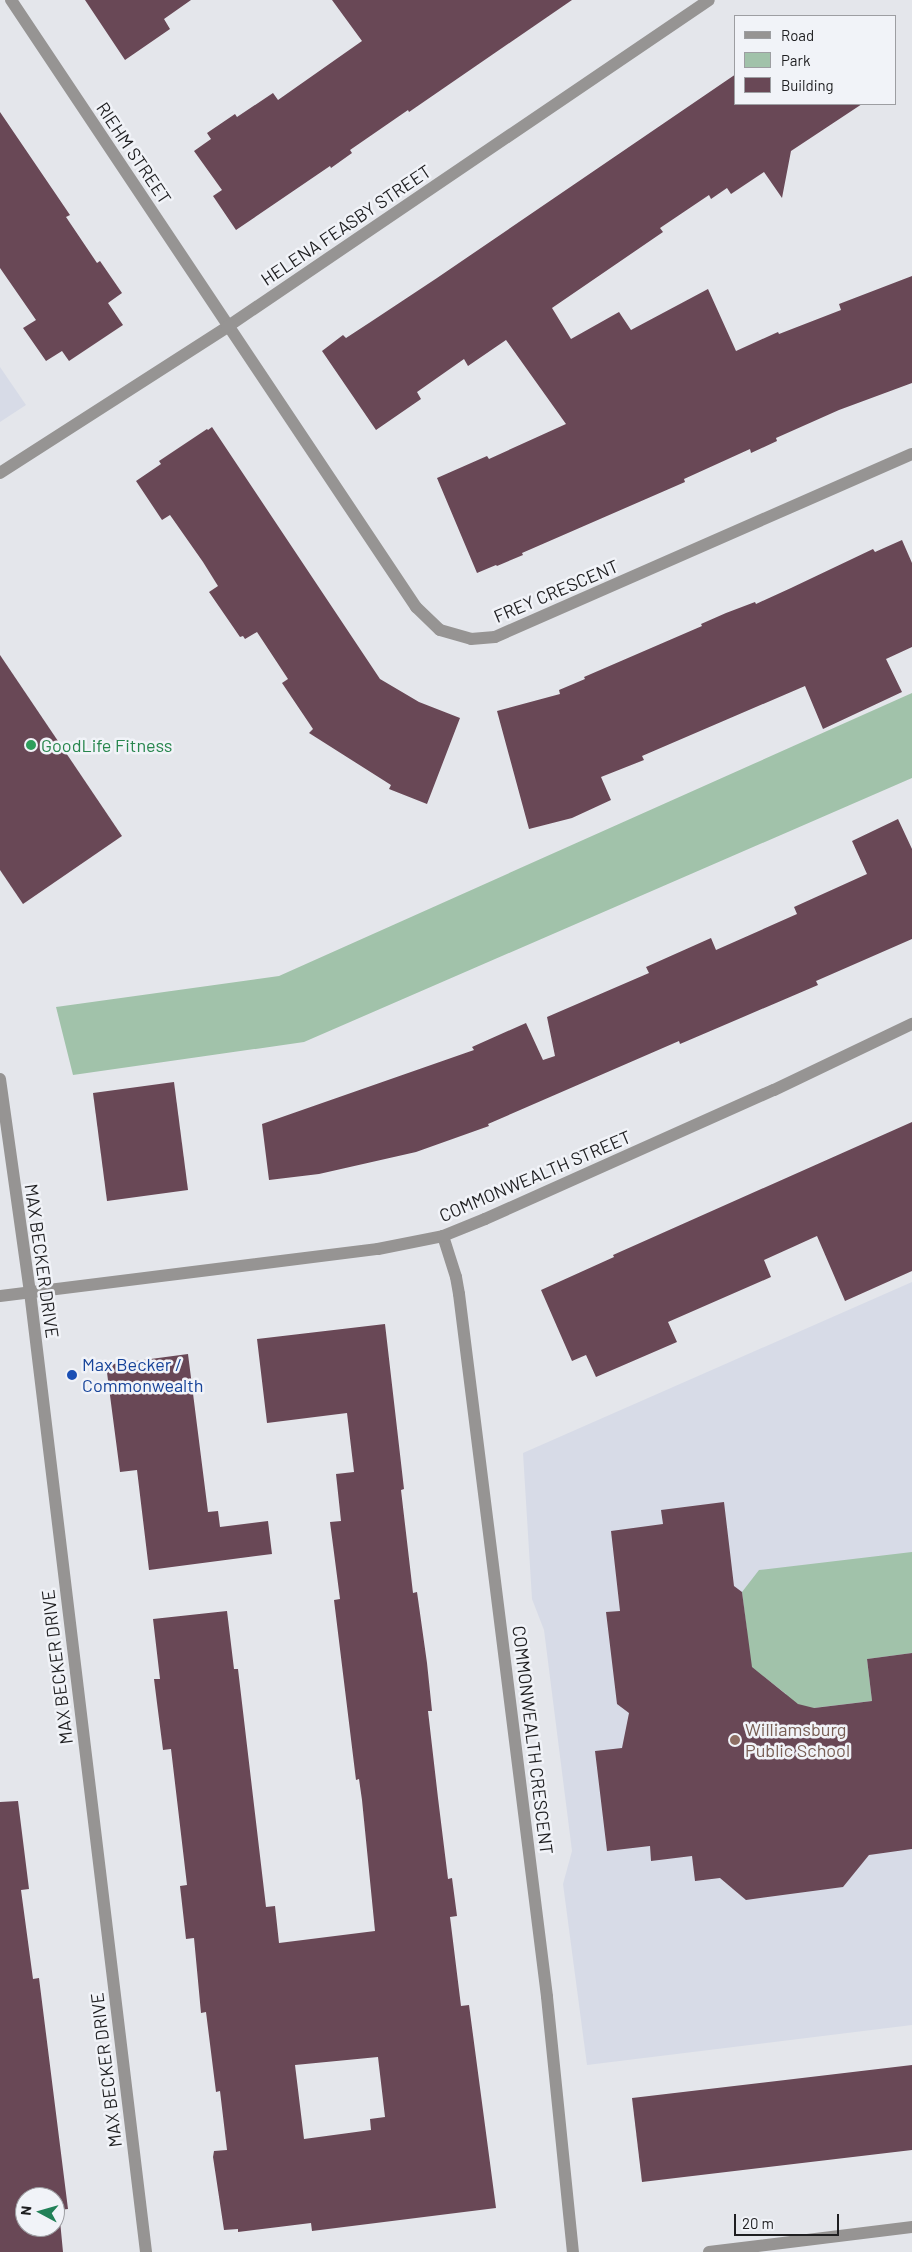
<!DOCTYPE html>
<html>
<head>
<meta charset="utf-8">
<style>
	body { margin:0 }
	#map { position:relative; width:912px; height:2252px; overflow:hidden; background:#e4e6eb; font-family:Barlow,sans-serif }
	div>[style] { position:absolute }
	.built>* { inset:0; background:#d7dbe7 }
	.green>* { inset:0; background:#a1c2aa }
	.building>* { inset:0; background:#694856 }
	.minor>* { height:12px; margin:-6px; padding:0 6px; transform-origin:6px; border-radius:6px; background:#969493 }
	.dots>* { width:14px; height:14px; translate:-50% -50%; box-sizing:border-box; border:2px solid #f1f3f8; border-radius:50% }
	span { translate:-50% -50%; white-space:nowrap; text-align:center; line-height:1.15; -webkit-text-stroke:5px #f1f3f8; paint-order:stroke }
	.street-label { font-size:18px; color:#1e1e20 }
	.leisure-label { font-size:18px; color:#27864d }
	.left { translate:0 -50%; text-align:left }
	.transit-label { font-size:18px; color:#164399 }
	.education-label { font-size:18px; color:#785e54 }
	.legend { position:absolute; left:734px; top:15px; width:162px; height:90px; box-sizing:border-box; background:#f1f3f8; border:1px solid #9d9ea2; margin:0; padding:6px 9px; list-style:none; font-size:15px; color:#1e1e20 }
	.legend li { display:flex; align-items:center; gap:10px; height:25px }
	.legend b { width:25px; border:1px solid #9d9ea2 }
	.north { position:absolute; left:15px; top:2187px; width:50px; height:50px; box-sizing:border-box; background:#f1f3f8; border:1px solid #9d9ea2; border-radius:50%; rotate:276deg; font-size:14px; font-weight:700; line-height:20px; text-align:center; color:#1e1e20 }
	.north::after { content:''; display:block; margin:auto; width:18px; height:22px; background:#228158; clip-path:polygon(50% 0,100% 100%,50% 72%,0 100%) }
	.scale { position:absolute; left:734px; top:2214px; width:105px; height:22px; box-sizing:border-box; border:2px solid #1e1e20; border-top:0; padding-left:6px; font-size:15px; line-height:18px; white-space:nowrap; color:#1e1e20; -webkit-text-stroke:4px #f1f3f8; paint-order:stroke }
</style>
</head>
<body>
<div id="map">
	<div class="built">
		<div style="clip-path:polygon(0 367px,26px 405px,0 422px)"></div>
		<div style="clip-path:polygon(912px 1282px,912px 2025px,587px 2065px,563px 1884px,572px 1851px,544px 1630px,532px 1599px,523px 1453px)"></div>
	</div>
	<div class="green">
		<div style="clip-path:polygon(912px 693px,912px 778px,304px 1042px,73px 1075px,56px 1007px,279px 976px)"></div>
		<div style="clip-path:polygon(912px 1552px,912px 1653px,867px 1659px,872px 1701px,805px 1709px,796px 1703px,788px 1711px,786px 1694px,763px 1676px,731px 1680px,726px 1635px,747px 1632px,742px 1592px,759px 1570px)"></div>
	</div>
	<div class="building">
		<div style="clip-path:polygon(85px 0,191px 0,164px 19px,170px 29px,125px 60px)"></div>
		<div style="clip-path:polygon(332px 0,572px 0,409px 112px,408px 110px,350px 150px,352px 153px,331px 168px,330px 166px,236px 230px,213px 196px,222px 190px,194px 151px,211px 139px,207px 133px,235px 114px,237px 117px,273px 93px,278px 100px,362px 41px)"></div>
		<div style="clip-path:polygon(736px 74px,736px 104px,862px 104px,791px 151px,782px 198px,764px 172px,731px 194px,727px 188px,711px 199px,709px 195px,660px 228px,663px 232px,552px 308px,571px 339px,619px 312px,631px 330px,708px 289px,736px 351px,778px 332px,779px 334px,841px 310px,839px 304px,912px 276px,912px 383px,839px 410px,776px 438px,777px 441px,751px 453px,750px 449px,684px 479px,685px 482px,522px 553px,523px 555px,497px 566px,496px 565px,477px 573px,437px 478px,487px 456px,489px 459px,566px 424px,506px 340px,468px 366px,464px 359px,417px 392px,421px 399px,376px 430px,322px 351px,343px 335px,346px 338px,369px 323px,437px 278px)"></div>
		<div style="clip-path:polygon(0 112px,70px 215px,66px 217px,97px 263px,100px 261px,122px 293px,108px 303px,123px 325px,69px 361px,62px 351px,46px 361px,23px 328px,36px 320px,0 268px)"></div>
		<div style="clip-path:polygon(212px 427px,380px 679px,419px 702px,460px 718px,427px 804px,389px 789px,391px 785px,309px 733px,313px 729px,282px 683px,288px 679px,257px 632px,245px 639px,243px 636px,240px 637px,209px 592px,218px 586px,203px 562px,170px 515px,162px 520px,136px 481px,161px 464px,159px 461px,207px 429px,208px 430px)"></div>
		<div style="clip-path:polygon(902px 540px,912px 563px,912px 647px,886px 659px,902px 692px,823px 729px,805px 686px,642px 756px,644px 760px,601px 777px,611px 800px,572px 818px,529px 829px,497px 711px,560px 694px,559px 690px,585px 679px,584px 677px,702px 626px,701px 624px,726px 613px,755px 602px,756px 604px,791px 588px,873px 549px,875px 552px)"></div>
		<div style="clip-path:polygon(0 655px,122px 836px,23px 904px,0 870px)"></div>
		<div style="clip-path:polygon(898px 819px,912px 849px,912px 939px,816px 981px,818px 985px,680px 1044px,679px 1041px,488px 1124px,489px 1126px,416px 1152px,319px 1174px,269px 1180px,262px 1124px,474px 1050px,472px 1047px,526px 1023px,543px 1060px,555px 1056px,547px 1017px,649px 973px,646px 967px,711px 938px,716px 950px,797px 914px,794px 907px,867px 874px,852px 841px)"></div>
		<div style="clip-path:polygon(174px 1082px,188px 1190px,107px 1201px,93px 1093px)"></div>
		<div style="clip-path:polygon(912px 1122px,912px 1271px,845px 1301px,817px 1236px,764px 1260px,771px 1277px,668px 1322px,677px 1342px,596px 1377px,586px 1355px,572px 1361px,541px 1290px,614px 1257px,613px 1255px)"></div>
		<div style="clip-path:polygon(evenodd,385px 1324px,404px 1489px,401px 1490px,413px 1593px,417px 1592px,427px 1663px,432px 1711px,428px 1711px,438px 1798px,448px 1879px,452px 1878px,457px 1916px,450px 1917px,461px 2006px,469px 2005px,496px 2208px,312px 2231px,311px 2223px,238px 2232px,238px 2229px,224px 2230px,213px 2157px,214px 2151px,227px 2150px,220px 2091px,216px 2092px,206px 2012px,201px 2013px,194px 1938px,186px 1939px,180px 1886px,187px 1885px,171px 1749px,163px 1750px,157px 1703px,154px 1679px,160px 1679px,153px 1619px,227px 1611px,234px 1669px,238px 1669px,266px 1907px,275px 1906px,279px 1943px,375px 1931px,362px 1800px,359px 1779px,356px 1780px,334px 1600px,340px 1599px,330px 1522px,341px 1521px,336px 1474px,354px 1472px,347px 1413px,267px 1423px,257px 1339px,385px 1324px,378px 2057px,385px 2117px,370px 2119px,371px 2130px,304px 2139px,295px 2065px,378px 2057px)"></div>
		<div style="clip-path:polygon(188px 1354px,208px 1512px,218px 1511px,220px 1527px,268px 1521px,272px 1554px,149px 1570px,137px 1470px,120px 1472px,106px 1365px)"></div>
		<div style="clip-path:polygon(724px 1502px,734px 1586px,742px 1592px,752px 1667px,798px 1704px,814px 1708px,872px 1701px,867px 1659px,912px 1653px,912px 1849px,869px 1855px,843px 1887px,746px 1900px,720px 1878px,695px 1881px,692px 1856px,651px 1861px,650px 1846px,607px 1851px,595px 1751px,622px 1748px,629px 1713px,617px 1704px,606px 1612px,620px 1611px,611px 1531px,663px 1524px,661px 1510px)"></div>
		<div style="clip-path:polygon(evenodd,18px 1801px,29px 1889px,21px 1890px,33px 1979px,39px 1978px,68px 2209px,59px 2210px,63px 2252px,0 2252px,0 1802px,18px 1801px,25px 2197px,55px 2197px,55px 2227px,25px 2227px,25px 2197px)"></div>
		<div style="clip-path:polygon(912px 2065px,912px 2150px,642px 2182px,632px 2098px)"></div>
	</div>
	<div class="minor">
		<div style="left:11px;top:0;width:730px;rotate:56.29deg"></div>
		<div style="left:416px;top:607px;width:33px;rotate:44deg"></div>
		<div style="left:440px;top:630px;width:32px;rotate:16deg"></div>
		<div style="left:471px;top:639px;width:24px;rotate:-5deg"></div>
		<div style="left:495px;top:637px;width:455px;rotate:-23.7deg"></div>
		<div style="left:0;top:473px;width:270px;rotate:-32.7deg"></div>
		<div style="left:227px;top:327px;width:582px;rotate:-34.15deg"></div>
		<div style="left:0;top:1079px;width:215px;rotate:82deg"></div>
		<div style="left:30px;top:1292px;width:967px;rotate:83.11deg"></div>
		<div style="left:443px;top:1236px;width:43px;rotate:72.4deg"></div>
		<div style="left:456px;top:1277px;width:17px;rotate:80deg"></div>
		<div style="left:459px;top:1294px;width:708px;rotate:82.86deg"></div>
		<div style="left:547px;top:1997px;width:256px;rotate:84.2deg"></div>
		<div style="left:0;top:1296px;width:381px;rotate:-7.1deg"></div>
		<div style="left:378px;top:1249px;width:66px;rotate:-11.3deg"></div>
		<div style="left:443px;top:1236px;width:45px;rotate:-22deg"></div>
		<div style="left:485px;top:1219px;width:316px;rotate:-24.1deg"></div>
		<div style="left:774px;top:1090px;width:153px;rotate:-25.6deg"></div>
		<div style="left:709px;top:2252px;width:205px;rotate:-7deg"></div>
	</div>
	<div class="dots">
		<div style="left:31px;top:745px;background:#2e9e5b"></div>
		<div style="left:72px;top:1375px;background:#1a4fb4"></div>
		<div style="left:735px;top:1740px;background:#8d6e63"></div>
	</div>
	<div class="street-label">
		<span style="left:134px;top:153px;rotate:56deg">RIEHM STREET</span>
		<span style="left:346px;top:225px;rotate:-34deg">HELENA FEASBY STREET</span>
		<span style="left:556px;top:591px;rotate:-23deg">FREY CRESCENT</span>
		<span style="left:535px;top:1176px;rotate:-23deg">COMMONWEALTH STREET</span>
		<span style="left:42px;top:1261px;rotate:82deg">MAX BECKER DRIVE</span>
		<span style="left:57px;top:1667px;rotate:-97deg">MAX BECKER DRIVE</span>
		<span style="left:533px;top:1740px;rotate:83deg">COMMONWEALTH CRESCENT</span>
		<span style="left:106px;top:2070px;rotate:-97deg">MAX BECKER DRIVE</span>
	</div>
	<div class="leisure-label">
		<span class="left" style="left:41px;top:745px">GoodLife Fitness</span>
	</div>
	<div class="transit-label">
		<span class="left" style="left:82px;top:1375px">Max Becker /<br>Commonwealth</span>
	</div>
	<div class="education-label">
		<span class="left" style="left:745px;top:1740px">Williamsburg<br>Public School</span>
	</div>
	<ul class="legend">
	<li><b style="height:6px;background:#969493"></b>Road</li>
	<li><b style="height:14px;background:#a1c2aa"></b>Park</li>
	<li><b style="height:14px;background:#694856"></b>Building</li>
	</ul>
	<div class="north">N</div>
	<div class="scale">20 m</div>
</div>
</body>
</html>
